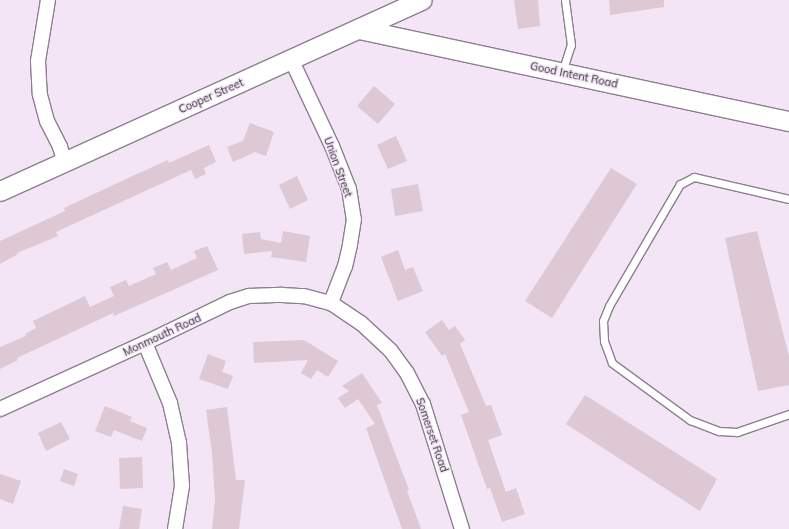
<!DOCTYPE html>
<html>
<head>
<meta charset="utf-8">
<style>
	body { margin:0 }
	#map { position:relative; width:789px; height:529px; overflow:hidden; background:#f3e5f6; font-family:Mulish,sans-serif }
	div>[style] { position:absolute }
	.building>* { inset:0; background:#ddc8d4 }
	.roads { filter:drop-shadow(1px 0 #8c7f8f) drop-shadow(-1px 0 #8c7f8f) drop-shadow(0 1px #8c7f8f) drop-shadow(0 -1px #8c7f8f) }
	.service>* { height:7px; margin:-3.5px; padding:0 3.5px; transform-origin:3.5px; border-radius:3.5px; background:#fff }
	.minor>* { height:14px; margin:-7px; padding:0 7px; transform-origin:7px; border-radius:7px; background:#fff }
	.secondary>* { height:19px; margin:-9.5px; padding:0 9.5px; transform-origin:9.5px; border-radius:9.5px; background:#fff }
	span { translate:-50% -50%; white-space:nowrap; text-align:center; line-height:1.15; -webkit-text-stroke:3px #f3e5f6; paint-order:stroke }
	.street-label { font-size:11px; color:#322d34 }
</style>
</head>
<body>
<div id="map">
	<div class="building">
		<div style="clip-path:polygon(514px 0,538px 0,540px 26px,518px 29px)"></div>
		<div style="clip-path:polygon(609px 0,664px 0,664px 7px,610px 15px)"></div>
		<div style="clip-path:polygon(374px 86px,395px 104px,378px 124px,357px 106px)"></div>
		<div style="clip-path:polygon(250px 123px,274px 132px,266px 156px,255px 152px,233px 162px,227px 147px,243px 141px)"></div>
		<div style="clip-path:polygon(396px 136px,407px 161px,388px 169px,377px 145px)"></div>
		<div style="clip-path:polygon(209px 145px,216px 162px,204px 168px,206px 174px,195px 179px,191px 170px,56px 232px,58px 236px,17px 253px,18px 254px,0 264px,0 241px,65px 211px,64px 208px,128px 178px,168px 160px,169px 163px)"></div>
		<div style="clip-path:polygon(611px 168px,637px 184px,552px 318px,525px 301px)"></div>
		<div style="clip-path:polygon(297px 176px,308px 200px,290px 209px,279px 185px)"></div>
		<div style="clip-path:polygon(418px 184px,423px 211px,395px 216px,391px 189px)"></div>
		<div style="clip-path:polygon(283px 231px,310px 236px,306px 262px,271px 257px,272px 251px,244px 254px,242px 234px,260px 232px,261px 239px,281px 243px)"></div>
		<div style="clip-path:polygon(757px 231px,789px 356px,789px 385px,758px 391px,725px 238px)"></div>
		<div style="clip-path:polygon(207px 246px,218px 270px,114px 316px,113px 313px,17px 358px,18px 360px,0 369px,0 347px,26px 336px,25px 334px,36px 328px,33px 321px,85px 296px,90px 307px,114px 296px,110px 287px,126px 280px,129px 286px,156px 274px,153px 268px,167px 262px,171px 270px,197px 258px,194px 251px)"></div>
		<div style="clip-path:polygon(398px 250px,405px 270px,413px 267px,423px 291px,398px 301px,381px 257px)"></div>
		<div style="clip-path:polygon(442px 320px,449px 330px,455px 326px,465px 340px,460px 344px,486px 406px,491px 405px,502px 435px,488px 440px,506px 492px,516px 488px,525px 514px,502px 522px,490px 488px,487px 489px,461px 415px,469px 412px,445px 354px,442px 356px,425px 332px)"></div>
		<div style="clip-path:polygon(304px 340px,338px 361px,328px 377px,317px 370px,311px 379px,301px 373px,308px 360px,254px 363px,253px 342px)"></div>
		<div style="clip-path:polygon(208px 354px,226px 361px,222px 372px,233px 376px,228px 389px,199px 379px)"></div>
		<div style="clip-path:polygon(362px 373px,382px 403px,377px 405px,409px 490px,407px 491px,421px 529px,402px 529px,366px 428px,375px 424px,358px 399px,345px 408px,338px 398px,349px 391px,342px 386px)"></div>
		<div style="clip-path:polygon(585px 395px,717px 479px,700px 511px,566px 424px)"></div>
		<div style="clip-path:polygon(105px 406px,132px 417px,130px 421px,147px 428px,142px 441px,114px 430px,111px 437px,95px 431px)"></div>
		<div style="clip-path:polygon(227px 407px,236px 480px,245px 480px,239px 529px,212px 529px,215px 500px,212px 453px,206px 410px)"></div>
		<div style="clip-path:polygon(61px 422px,70px 439px,46px 451px,38px 433px)"></div>
		<div style="clip-path:polygon(142px 457px,143px 488px,120px 489px,119px 458px)"></div>
		<div style="clip-path:polygon(64px 469px,78px 474px,74px 486px,60px 481px)"></div>
		<div style="clip-path:polygon(0 474px,21px 481px,13px 504px,0 499px)"></div>
		<div style="clip-path:polygon(123px 506px,142px 509px,139px 529px,119px 529px)"></div>
	</div>
	<div class="roads">
		<div class="service">
			<div style="left:562px;top:72px;width:28px;rotate:-72deg"></div>
			<div style="left:571px;top:45px;width:45px;rotate:-97.6deg"></div>
			<div style="left:789px;top:199px;width:98px;rotate:-167deg"></div>
			<div style="left:694px;top:177px;width:16px;rotate:153deg"></div>
			<div style="left:680px;top:184px;width:141px;rotate:120.2deg"></div>
			<div style="left:609px;top:306px;width:16px;rotate:112deg"></div>
			<div style="left:603px;top:321px;width:20px;rotate:87deg"></div>
			<div style="left:604px;top:341px;width:23px;rotate:70deg"></div>
			<div style="left:612px;top:363px;width:97px;rotate:36.2deg"></div>
			<div style="left:690px;top:420px;width:31px;rotate:21deg"></div>
			<div style="left:719px;top:431px;width:18px;rotate:3deg"></div>
			<div style="left:737px;top:432px;width:55px;rotate:-19.1deg"></div>
		</div>
		<div class="minor">
			<div style="left:48px;top:0;width:62px;rotate:99.3deg"></div>
			<div style="left:38px;top:61px;width:34px;rotate:87deg"></div>
			<div style="left:40px;top:95px;width:27px;rotate:75deg"></div>
			<div style="left:47px;top:121px;width:29px;rotate:63deg"></div>
			<div style="left:60px;top:147px;width:16px;rotate:72deg"></div>
			<div style="left:291px;top:59px;width:96px;rotate:64.8deg"></div>
			<div style="left:332px;top:146px;width:46px;rotate:68.4deg"></div>
			<div style="left:349px;top:189px;width:30px;rotate:81deg"></div>
			<div style="left:354px;top:219px;width:26px;rotate:99deg"></div>
			<div style="left:350px;top:245px;width:22px;rotate:103deg"></div>
			<div style="left:345px;top:266px;width:40px;rotate:111deg"></div>
			<div style="left:145px;top:343px;width:65px;rotate:67.4deg"></div>
			<div style="left:170px;top:403px;width:41px;rotate:77.3deg"></div>
			<div style="left:179px;top:443px;width:43px;rotate:86deg"></div>
			<div style="left:182px;top:486px;width:44px;rotate:99.2deg"></div>
			<div style="left:0;top:409px;width:159px;rotate:-24.5deg"></div>
			<div style="left:145px;top:343px;width:94px;rotate:-25.8deg"></div>
			<div style="left:230px;top:302px;width:20px;rotate:-18deg"></div>
			<div style="left:249px;top:296px;width:33px;rotate:-2deg"></div>
			<div style="left:282px;top:295px;width:22px;rotate:3deg"></div>
			<div style="left:304px;top:296px;width:28px;rotate:15deg"></div>
			<div style="left:331px;top:303px;width:36px;rotate:34deg"></div>
			<div style="left:361px;top:323px;width:41px;rotate:43deg"></div>
			<div style="left:391px;top:351px;width:27px;rotate:54deg"></div>
			<div style="left:407px;top:373px;width:35px;rotate:63deg"></div>
			<div style="left:423px;top:404px;width:131px;rotate:72.7deg"></div>
		</div>
		<div class="secondary">
			<div style="left:359px;top:29px;width:440px;rotate:12.1deg"></div>
			<div style="left:0;top:191px;width:463px;rotate:-24.4deg"></div>
		</div>
	</div>
	<div class="street-label">
		<span style="left:574px;top:75px;rotate:12deg">Good Intent Road</span>
		<span style="left:211px;top:96px;rotate:-24deg">Cooper Street</span>
		<span style="left:338px;top:167px;rotate:70deg">Union Street</span>
		<span style="left:162px;top:335px;rotate:-25deg">Monmouth Road</span>
		<span style="left:432px;top:435px;rotate:71deg">Somerset Road</span>
	</div>
</div>
</body>
</html>
